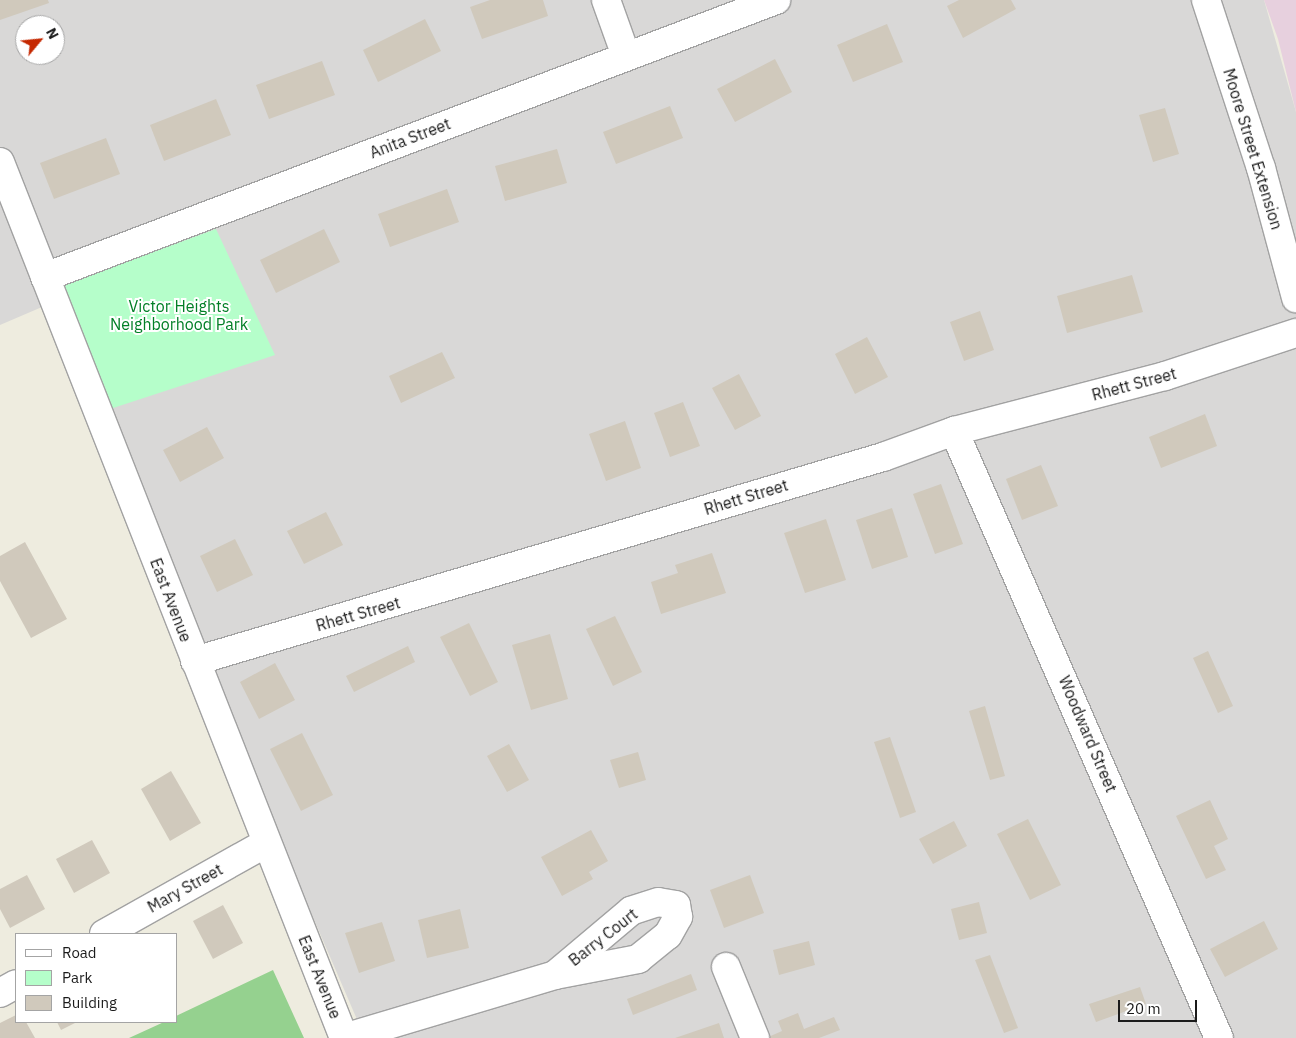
<!DOCTYPE html>
<html>
<head>
<meta charset="utf-8">
<style>
	body { margin:0 }
	#map { position:relative; width:1296px; height:1038px; overflow:hidden; background:#eeecdf; font-family:"IBM Plex Sans",sans-serif }
	div>[style] { position:absolute }
	.residential>* { inset:0; background:#d9d8d7 }
	.industrial>* { inset:0; background:#e7d0de }
	.forest>* { inset:0; background:#95d18f }
	.park>* { inset:0; background:#b5feca }
	.building>* { inset:0; background:#d0c9bc }
	.roads { filter:drop-shadow(1px 0 #a2a2a2) drop-shadow(-1px 0 #a2a2a2) drop-shadow(0 1px #a2a2a2) drop-shadow(0 -1px #a2a2a2) }
	.minor>* { height:28px; margin:-14px; padding:0 14px; transform-origin:14px; border-radius:14px; background:#fff }
	span { translate:-50% -50%; white-space:nowrap; text-align:center; line-height:1.15; -webkit-text-stroke:4px #fff; paint-order:stroke }
	.street-label { font-size:16px; color:#1b1b1b }
	.park-label { font-size:16px; color:#027f26 }
	.legend { position:absolute; left:15px; top:933px; width:162px; height:90px; box-sizing:border-box; background:#fff; border:1px solid #a4a4a4; margin:0; padding:6px 9px; list-style:none; font-size:15px; color:#1b1b1b }
	.legend li { display:flex; align-items:center; gap:10px; height:25px }
	.legend b { width:25px; border:1px solid #a4a4a4 }
	.north { position:absolute; left:15px; top:15px; width:50px; height:50px; box-sizing:border-box; background:#fff; border:1px solid #a4a4a4; border-radius:50%; rotate:62deg; font-size:14px; font-weight:700; line-height:20px; text-align:center; color:#1b1b1b }
	.north::after { content:''; display:block; margin:auto; width:18px; height:22px; background:#c52800; clip-path:polygon(50% 0,100% 100%,50% 72%,0 100%) }
	.scale { position:absolute; left:1118px; top:1000px; width:79px; height:22px; box-sizing:border-box; border:2px solid #1b1b1b; border-top:0; padding-left:6px; font-size:15px; line-height:18px; white-space:nowrap; color:#1b1b1b; -webkit-text-stroke:4px #fff; paint-order:stroke }
</style>
</head>
<body>
<div id="map">
	<div class="residential">
		<div style="clip-path:polygon(evenodd,0 0,1264px 0,1296px 112px,1296px 1038px,365px 1038px,49px 304px,0 325px,0 0,25px 25px,55px 25px,55px 55px,25px 55px,25px 25px)"></div>
	</div>
	<div class="industrial">
		<div style="clip-path:polygon(1264px 0,1296px 0,1296px 112px,1278px 39px)"></div>
	</div>
	<div class="forest">
		<div style="clip-path:polygon(273px 970px,304px 1038px,129px 1038px,164px 1022px,176px 1022px,176px 1016px)"></div>
	</div>
	<div class="park">
		<div style="clip-path:polygon(216px 229px,275px 355px,107px 410px,61px 286px)"></div>
	</div>
	<div class="building">
		<div style="clip-path:polygon(0 0,48px 0,49px 3px,0 20px)"></div>
		<div style="clip-path:polygon(490px 0,543px 0,548px 16px,482px 39px,470px 7px)"></div>
		<div style="clip-path:polygon(959px 0,1011px 0,1016px 9px,963px 38px,947px 6px)"></div>
		<div style="clip-path:polygon(425px 19px,441px 51px,378px 82px,363px 50px)"></div>
		<div style="clip-path:polygon(887px 24px,903px 62px,853px 82px,837px 45px)"></div>
		<div style="clip-path:polygon(775px 59px,792px 92px,735px 122px,717px 89px)"></div>
		<div style="clip-path:polygon(322px 61px,335px 95px,269px 119px,256px 85px)"></div>
		<div style="clip-path:polygon(216px 99px,231px 135px,164px 161px,150px 125px)"></div>
		<div style="clip-path:polygon(670px 106px,683px 138px,616px 164px,603px 132px)"></div>
		<div style="clip-path:polygon(1165px 108px,1179px 154px,1153px 162px,1139px 115px)"></div>
		<div style="clip-path:polygon(106px 138px,120px 174px,54px 199px,40px 163px)"></div>
		<div style="clip-path:polygon(557px 149px,567px 183px,505px 201px,495px 166px)"></div>
		<div style="clip-path:polygon(447px 189px,459px 222px,390px 247px,378px 214px)"></div>
		<div style="clip-path:polygon(324px 229px,340px 262px,276px 293px,260px 260px)"></div>
		<div style="clip-path:polygon(1132px 275px,1143px 312px,1067px 333px,1057px 296px)"></div>
		<div style="clip-path:polygon(980px 311px,994px 350px,964px 361px,950px 322px)"></div>
		<div style="clip-path:polygon(867px 337px,888px 377px,855px 394px,835px 354px)"></div>
		<div style="clip-path:polygon(442px 352px,455px 378px,401px 403px,389px 376px)"></div>
		<div style="clip-path:polygon(739px 374px,761px 416px,735px 430px,712px 388px)"></div>
		<div style="clip-path:polygon(683px 402px,700px 446px,670px 457px,654px 413px)"></div>
		<div style="clip-path:polygon(1205px 414px,1217px 446px,1161px 468px,1149px 437px)"></div>
		<div style="clip-path:polygon(625px 421px,641px 468px,606px 481px,589px 434px)"></div>
		<div style="clip-path:polygon(207px 427px,224px 458px,180px 482px,163px 450px)"></div>
		<div style="clip-path:polygon(1041px 465px,1058px 506px,1022px 520px,1006px 479px)"></div>
		<div style="clip-path:polygon(941px 484px,963px 544px,935px 554px,913px 494px)"></div>
		<div style="clip-path:polygon(892px 508px,908px 557px,872px 569px,856px 520px)"></div>
		<div style="clip-path:polygon(326px 512px,343px 545px,304px 564px,287px 531px)"></div>
		<div style="clip-path:polygon(826px 519px,846px 580px,805px 593px,784px 533px)"></div>
		<div style="clip-path:polygon(235px 539px,253px 575px,217px 592px,200px 556px)"></div>
		<div style="clip-path:polygon(25px 542px,67px 619px,31px 638px,0 581px,0 556px)"></div>
		<div style="clip-path:polygon(712px 553px,726px 593px,661px 614px,651px 582px,678px 573px,675px 565px)"></div>
		<div style="clip-path:polygon(615px 616px,642px 672px,613px 686px,586px 629px)"></div>
		<div style="clip-path:polygon(469px 623px,498px 682px,470px 696px,440px 637px)"></div>
		<div style="clip-path:polygon(550px 634px,568px 699px,531px 710px,512px 645px)"></div>
		<div style="clip-path:polygon(408px 646px,415px 662px,354px 692px,346px 676px)"></div>
		<div style="clip-path:polygon(1208px 651px,1233px 706px,1218px 713px,1193px 658px)"></div>
		<div style="clip-path:polygon(275px 663px,295px 700px,259px 719px,240px 682px)"></div>
		<div style="clip-path:polygon(985px 706px,1005px 776px,990px 780px,969px 711px)"></div>
		<div style="clip-path:polygon(302px 733px,333px 795px,301px 811px,270px 749px)"></div>
		<div style="clip-path:polygon(890px 737px,916px 812px,900px 818px,874px 742px)"></div>
		<div style="clip-path:polygon(509px 744px,529px 780px,507px 792px,487px 756px)"></div>
		<div style="clip-path:polygon(638px 752px,646px 780px,619px 788px,610px 760px)"></div>
		<div style="clip-path:polygon(171px 771px,201px 823px,170px 841px,141px 789px)"></div>
		<div style="clip-path:polygon(1210px 800px,1228px 839px,1214px 846px,1226px 870px,1206px 879px,1176px 816px)"></div>
		<div style="clip-path:polygon(1028px 819px,1061px 885px,1030px 900px,997px 834px)"></div>
		<div style="clip-path:polygon(954px 821px,967px 846px,933px 864px,919px 839px)"></div>
		<div style="clip-path:polygon(591px 830px,608px 861px,589px 872px,593px 879px,562px 896px,541px 857px)"></div>
		<div style="clip-path:polygon(92px 840px,110px 873px,74px 893px,56px 859px)"></div>
		<div style="clip-path:polygon(27px 875px,45px 909px,10px 928px,0 909px,0 889px)"></div>
		<div style="clip-path:polygon(750px 875px,764px 913px,724px 928px,710px 890px)"></div>
		<div style="clip-path:polygon(979px 902px,987px 933px,959px 940px,951px 909px)"></div>
		<div style="clip-path:polygon(223px 905px,243px 943px,213px 959px,193px 921px)"></div>
		<div style="clip-path:polygon(460px 909px,469px 948px,427px 958px,418px 920px)"></div>
		<div style="clip-path:polygon(1264px 921px,1278px 949px,1225px 977px,1210px 949px)"></div>
		<div style="clip-path:polygon(382px 922px,395px 961px,359px 973px,345px 933px)"></div>
		<div style="clip-path:polygon(809px 941px,815px 965px,779px 975px,773px 950px)"></div>
		<div style="clip-path:polygon(990px 955px,1018px 1028px,1004px 1033px,975px 960px)"></div>
		<div style="clip-path:polygon(691px 974px,697px 990px,633px 1015px,627px 999px)"></div>
		<div style="clip-path:polygon(1140px 987px,1146px 1004px,1096px 1022px,1089px 1004px)"></div>
		<div style="clip-path:polygon(798px 1013px,804px 1029px,834px 1017px,840px 1030px,819px 1038px,766px 1038px,782px 1031px,778px 1021px)"></div>
		<div style="clip-path:polygon(16px 1015px,16px 1022px,26px 1022px,35px 1038px,0 1038px,0 1023px)"></div>
		<div style="clip-path:polygon(57px 1022px,77px 1022px,61px 1030px)"></div>
		<div style="clip-path:polygon(719px 1023px,724px 1038px,675px 1038px)"></div>
	</div>
	<div class="roads">
		<div class="minor">
			<div style="left:606px;top:0;width:59px;rotate:70.3deg"></div>
			<div style="left:1206px;top:0;width:177px;rotate:71.9deg"></div>
			<div style="left:1261px;top:168px;width:135px;rotate:74.9deg"></div>
			<div style="left:0;top:162px;width:941px;rotate:68.56deg"></div>
			<div style="left:45px;top:277px;width:782px;rotate:-20.75deg"></div>
			<div style="left:954px;top:431px;width:662px;rotate:66.42deg"></div>
			<div style="left:195px;top:661px;width:718px;rotate:-16.52deg"></div>
			<div style="left:883px;top:457px;width:76px;rotate:-20.1deg"></div>
			<div style="left:954px;top:431px;width:218px;rotate:-14.6deg"></div>
			<div style="left:1165px;top:376px;width:138px;rotate:-18.2deg"></div>
			<div style="left:104px;top:934px;width:186px;rotate:-29.3deg"></div>
			<div style="left:726px;top:967px;width:77px;rotate:67.8deg"></div>
			<div style="left:0;top:993px;width:18px;rotate:-29deg"></div>
			<div style="left:344px;top:1038px;width:220px;rotate:-16.6deg"></div>
			<div style="left:555px;top:975px;width:85px;rotate:-10.9deg"></div>
			<div style="left:638px;top:959px;width:38px;rotate:-39deg"></div>
			<div style="left:668px;top:935px;width:21px;rotate:-61deg"></div>
			<div style="left:678px;top:917px;width:12px;rotate:-99deg"></div>
			<div style="left:676px;top:905px;width:18px;rotate:-171deg"></div>
			<div style="left:658px;top:902px;width:28px;rotate:162deg"></div>
			<div style="left:631px;top:911px;width:99px;rotate:139.9deg"></div>
		</div>
	</div>
	<div class="street-label">
		<span style="left:410px;top:138px;rotate:-21deg">Anita Street</span>
		<span style="left:1253px;top:149px;rotate:73deg">Moore Street Extension</span>
		<span style="left:1134px;top:384px;rotate:-15deg">Rhett Street</span>
		<span style="left:746px;top:497px;rotate:-17deg">Rhett Street</span>
		<span style="left:171px;top:600px;rotate:69deg">East Avenue</span>
		<span style="left:358px;top:614px;rotate:-16deg">Rhett Street</span>
		<span style="left:1088px;top:734px;rotate:67deg">Woodward Street</span>
		<span style="left:185px;top:888px;rotate:-29deg">Mary Street</span>
		<span style="left:603px;top:937px;rotate:-38deg">Barry Court</span>
		<span style="left:320px;top:977px;rotate:68deg">East Avenue</span>
	</div>
	<div class="park-label">
		<span style="left:179px;top:315px">Victor Heights<br>Neighborhood Park</span>
	</div>
	<ul class="legend">
	<li><b style="height:6px;background:#fff"></b>Road</li>
	<li><b style="height:14px;background:#b5feca"></b>Park</li>
	<li><b style="height:14px;background:#d0c9bc"></b>Building</li>
	</ul>
	<div class="north">N</div>
	<div class="scale">20 m</div>
</div>
</body>
</html>
